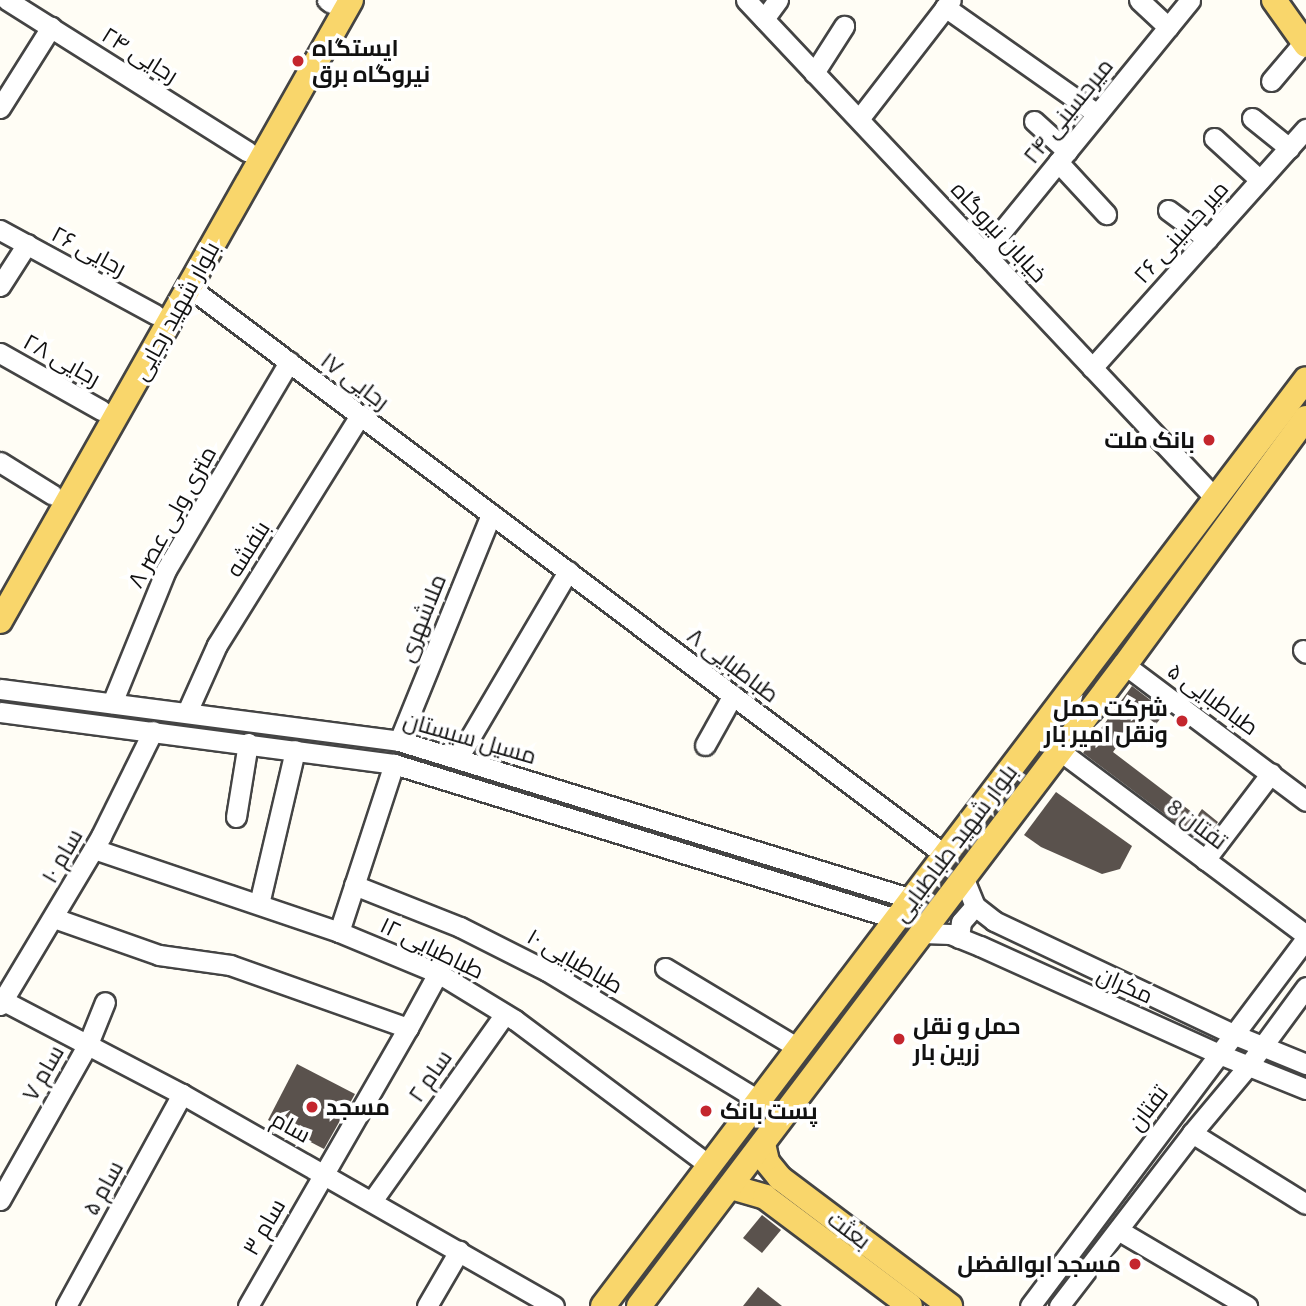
<!DOCTYPE html>
<html>
<head>
<meta charset="utf-8">
<style>
	body { margin:0 }
	#map { position:relative; width:1306px; height:1306px; overflow:hidden; background:#fffdf5; font-family:"Zilla Slab",Cairo,serif }
	div>[style] { position:absolute }
	.canal>* { height:14px; margin:-7px; padding:0 7px; transform-origin:7px; border-radius:7px; background:#b9e0f7 }
	.building>* { inset:0; background:#5a524d }
	.roads { filter:drop-shadow(2px 0 #444) drop-shadow(-2px 0 #444) drop-shadow(0 2px #444) drop-shadow(0 -2px #444) }
	.minor>* { height:19px; margin:-9.5px; padding:0 9.5px; transform-origin:9.5px; border-radius:9.5px; background:#fff }
	.major>* { height:24px; margin:-12px; padding:0 12px; transform-origin:12px; border-radius:12px; background:#f9d66b }
	.dots>* { width:19px; height:19px; translate:-50% -50%; box-sizing:border-box; border:4px solid #fff; border-radius:50% }
	span { translate:-50% -50%; white-space:nowrap; text-align:center; line-height:1.15; -webkit-text-stroke:7px #fff; paint-order:stroke }
	.poi-label { font-size:23px; color:#111; font-weight:700 }
	.left { translate:0 -50%; text-align:left }
	.right { translate:-100% -50%; text-align:right }
	.street-label { font-size:23px; color:#111 }
</style>
</head>
<body>
<div id="map">
	<div class="canal">
		<div style="left:47px;top:709px;width:238px;rotate:6.3deg"></div>
		<div style="left:715px;top:848px;width:175px;rotate:17.3deg"></div>
	</div>
	<div class="building">
		<div style="clip-path:polygon(1132px 686px,1166px 712px,1156px 724px,1142px 713px,1113px 752px,1197px 816px,1202px 809px,1218px 822px,1203px 843px,1083px 753px)"></div>
		<div style="clip-path:polygon(1056px 792px,1132px 846px,1120px 869px,1102px 874px,1041px 847px,1024px 835px)"></div>
		<div style="clip-path:polygon(297px 1064px,355px 1094px,324px 1149px,268px 1120px)"></div>
		<div style="clip-path:polygon(762px 1215px,781px 1230px,762px 1253px,743px 1238px)"></div>
		<div style="clip-path:polygon(758px 1287px,782px 1306px,743px 1306px)"></div>
	</div>
	<div class="roads">
		<div class="minor">
			<div style="left:7px;top:0;width:284px;rotate:32.2deg"></div>
			<div style="left:327px;top:0;width:5px;rotate:37deg"></div>
			<div style="left:746px;top:0;width:684px;rotate:46.72deg"></div>
			<div style="left:1139px;top:0;width:40px;rotate:43deg"></div>
			<div style="left:945px;top:7px;width:186px;rotate:35.1deg"></div>
			<div style="left:764px;top:19px;width:24px;rotate:-54deg"></div>
			<div style="left:814px;top:73px;width:56px;rotate:-57.4deg"></div>
			<div style="left:1271px;top:81px;width:51px;rotate:-49.8deg"></div>
			<div style="left:0;top:108px;width:96px;rotate:-57.8deg"></div>
			<div style="left:1252px;top:118px;width:48px;rotate:39deg"></div>
			<div style="left:859px;top:119px;width:150px;rotate:-52.3deg"></div>
			<div style="left:1034px;top:121px;width:45px;rotate:42.3deg"></div>
			<div style="left:1214px;top:138px;width:62px;rotate:42.4deg"></div>
			<div style="left:1058px;top:162px;width:71px;rotate:47.3deg"></div>
			<div style="left:1168px;top:210px;width:49px;rotate:36.6deg"></div>
			<div style="left:0;top:230px;width:176px;rotate:28.5deg"></div>
			<div style="left:984px;top:253px;width:326px;rotate:-50.8deg"></div>
			<div style="left:0;top:286px;width:50px;rotate:-57.3deg"></div>
			<div style="left:189px;top:287px;width:946px;rotate:36.92deg"></div>
			<div style="left:0;top:353px;width:116px;rotate:29.4deg"></div>
			<div style="left:1092px;top:368px;width:321px;rotate:-48.2deg"></div>
			<div style="left:0;top:462px;width:62px;rotate:31.9deg"></div>
			<div style="left:1303px;top:650px;width:4px;rotate:45deg"></div>
			<div style="left:1125px;top:665px;width:226px;rotate:36.9deg"></div>
			<div style="left:0;top:689px;width:402px;rotate:7.4deg"></div>
			<div style="left:399px;top:741px;width:537px;rotate:17.12deg"></div>
			<div style="left:112px;top:703px;width:144px;rotate:-67.9deg"></div>
			<div style="left:166px;top:570px;width:242px;rotate:-59.4deg"></div>
			<div style="left:0;top:712px;width:397px;rotate:7.5deg"></div>
			<div style="left:394px;top:764px;width:526px;rotate:17.13deg"></div>
			<div style="left:187px;top:712px;width:73px;rotate:-65.9deg"></div>
			<div style="left:217px;top:645px;width:271px;rotate:-58.1deg"></div>
			<div style="left:399px;top:741px;width:245px;rotate:-67.9deg"></div>
			<div style="left:705px;top:745px;width:57px;rotate:-60.8deg"></div>
			<div style="left:1060px;top:751px;width:307px;rotate:36.8deg"></div>
			<div style="left:458px;top:758px;width:217px;rotate:-59.5deg"></div>
			<div style="left:236px;top:817px;width:75px;rotate:-80.8deg"></div>
			<div style="left:94px;top:849px;width:259px;rotate:18.7deg"></div>
			<div style="left:339px;top:932px;width:107px;rotate:22.5deg"></div>
			<div style="left:438px;top:973px;width:90px;rotate:31.4deg"></div>
			<div style="left:515px;top:1020px;width:244px;rotate:36.8deg"></div>
			<div style="left:1205px;top:860px;width:109px;rotate:-52.8deg"></div>
			<div style="left:964px;top:879px;width:29px;rotate:68deg"></div>
			<div style="left:975px;top:906px;width:24px;rotate:38deg"></div>
			<div style="left:994px;top:921px;width:267px;rotate:25.3deg"></div>
			<div style="left:1235px;top:1035px;width:77px;rotate:22.2deg"></div>
			<div style="left:354px;top:885px;width:114px;rotate:21.6deg"></div>
			<div style="left:460px;top:927px;width:97px;rotate:26.8deg"></div>
			<div style="left:547px;top:971px;width:250px;rotate:31.4deg"></div>
			<div style="left:259px;top:904px;width:158px;rotate:-76.8deg"></div>
			<div style="left:54px;top:918px;width:111px;rotate:19.4deg"></div>
			<div style="left:159px;top:955px;width:72px;rotate:8deg"></div>
			<div style="left:230px;top:965px;width:189px;rotate:19.5deg"></div>
			<div style="left:408px;top:1028px;width:63px;rotate:-61.4deg"></div>
			<div style="left:339px;top:932px;width:177px;rotate:-71.9deg"></div>
			<div style="left:923px;top:933px;width:27px;rotate:2deg"></div>
			<div style="left:950px;top:934px;width:32px;rotate:22deg"></div>
			<div style="left:980px;top:946px;width:262px;rotate:24.3deg"></div>
			<div style="left:1219px;top:1054px;width:94px;rotate:21.9deg"></div>
			<div style="left:959px;top:938px;width:16px;rotate:-83deg"></div>
			<div style="left:961px;top:922px;width:21px;rotate:-49deg"></div>
			<div style="left:665px;top:968px;width:157px;rotate:31deg"></div>
			<div style="left:0;top:999px;width:205px;rotate:27.6deg"></div>
			<div style="left:182px;top:1094px;width:428px;rotate:29.7deg"></div>
			<div style="left:0;top:1005px;width:197px;rotate:-59.1deg"></div>
			<div style="left:101px;top:836px;width:117px;rotate:-63.7deg"></div>
			<div style="left:1192px;top:1133px;width:134px;rotate:31.9deg"></div>
			<div style="left:0;top:1200px;width:179px;rotate:-60.6deg"></div>
			<div style="left:88px;top:1044px;width:45px;rotate:-68deg"></div>
			<div style="left:372px;top:1201px;width:229px;rotate:-54.6deg"></div>
			<div style="left:1118px;top:1230px;width:150px;rotate:30.5deg"></div>
			<div style="left:66px;top:1306px;width:242px;rotate:-61.3deg"></div>
			<div style="left:248px;top:1306px;width:321px;rotate:-60.1deg"></div>
			<div style="left:427px;top:1306px;width:64px;rotate:-59.8deg"></div>
			<div style="left:1030px;top:1306px;width:459px;rotate:-53.1deg"></div>
			<div style="left:1059px;top:1306px;width:218px;rotate:-52.4deg"></div>
			<div style="left:1192px;top:1133px;width:87px;rotate:-50.1deg"></div>
			<div style="left:1248px;top:1066px;width:98px;rotate:-53.7deg"></div>
		</div>
		<div class="major">
			<div style="left:1274px;top:0;width:55px;rotate:54.6deg"></div>
			<div style="left:0;top:621px;width:713px;rotate:-60.52deg"></div>
			<div style="left:763px;top:1144px;width:18px;rotate:77deg"></div>
			<div style="left:767px;top:1162px;width:21px;rotate:51deg"></div>
			<div style="left:780px;top:1178px;width:213px;rotate:37deg"></div>
			<div style="left:731px;top:1187px;width:35px;rotate:16deg"></div>
			<div style="left:765px;top:1197px;width:181px;rotate:36.9deg"></div>
			<div style="left:603px;top:1306px;width:1163px;rotate:-52.82deg"></div>
			<div style="left:639px;top:1306px;width:804px;rotate:-52.83deg"></div>
			<div style="left:1125px;top:665px;width:306px;rotate:-53.8deg"></div>
		</div>
	</div>
	<div class="dots">
		<div style="left:298px;top:61px;background:#c4262e"></div>
		<div style="left:1209px;top:440px;background:#c4262e"></div>
		<div style="left:1182px;top:721px;background:#c4262e"></div>
		<div style="left:899px;top:1039px;background:#c4262e"></div>
		<div style="left:312px;top:1107px;background:#c4262e"></div>
		<div style="left:706px;top:1111px;background:#c4262e"></div>
		<div style="left:1135px;top:1264px;background:#c4262e"></div>
	</div>
	<div class="poi-label">
		<span class="left" style="left:312px;top:61px">ایستگاه<br>نیروگاه برق</span>
		<span class="right" style="left:1195px;top:440px">بانک ملت</span>
		<span class="right" style="left:1168px;top:721px">شرکت حمل<br>ونقل امیر بار</span>
		<span class="left" style="left:913px;top:1039px">حمل و نقل<br>زرین بار</span>
		<span class="left" style="left:326px;top:1107px">مسجد</span>
		<span class="left" style="left:720px;top:1111px">پست بانک</span>
		<span class="right" style="left:1121px;top:1264px">مسجد ابوالفضل</span>
	</div>
	<div class="street-label">
		<span style="left:140px;top:55px;rotate:32deg">رجایی ۲۴</span>
		<span style="left:1068px;top:111px;rotate:-51deg">میرحسینی ۲۴</span>
		<span style="left:999px;top:232px;rotate:47deg">خیابان نیروگاه</span>
		<span style="left:1181px;top:232px;rotate:-48deg">میر حسینی ۲۶</span>
		<span style="left:89px;top:251px;rotate:28deg">رجایی ۲۶</span>
		<span style="left:176px;top:311px;rotate:-61deg">بلوار شهید رجایی</span>
		<span style="left:62px;top:360px;rotate:29deg">رجایی ۲۸</span>
		<span style="left:355px;top:381px;rotate:37deg">رجایی ۱۷</span>
		<span style="left:172px;top:517px;rotate:-61deg">۸ متری ولی عصر</span>
		<span style="left:248px;top:549px;rotate:-58deg">بنفشه</span>
		<span style="left:422px;top:618px;rotate:-68deg">ملاشهری</span>
		<span style="left:733px;top:665px;rotate:37deg">طباطبایی ۸</span>
		<span style="left:1213px;top:699px;rotate:36deg">طباطبایی ۵</span>
		<span style="left:470px;top:738px;rotate:16deg">مسیل سیستان</span>
		<span style="left:1197px;top:824px;rotate:37deg">تفتان 8</span>
		<span style="left:955px;top:843px;rotate:-53deg">بلوار شهید طباطبایی</span>
		<span style="left:62px;top:856px;rotate:-60deg">سام ۱۰</span>
		<span style="left:432px;top:948px;rotate:26deg">طباطبایی ۱۲</span>
		<span style="left:575px;top:961px;rotate:30deg">طباطبایی ۱۰</span>
		<span style="left:1125px;top:985px;rotate:24deg">مکران</span>
		<span style="left:43px;top:1073px;rotate:-60deg">سام ۷</span>
		<span style="left:430px;top:1076px;rotate:-55deg">سام ۲</span>
		<span style="left:1148px;top:1108px;rotate:-53deg">تفتان</span>
		<span style="left:291px;top:1127px;rotate:29deg">سام</span>
		<span style="left:103px;top:1188px;rotate:-61deg">سام ۵</span>
		<span style="left:264px;top:1227px;rotate:-60deg">سام ۳</span>
		<span style="left:849px;top:1230px;rotate:37deg">بعثت</span>
	</div>
</div>
</body>
</html>
